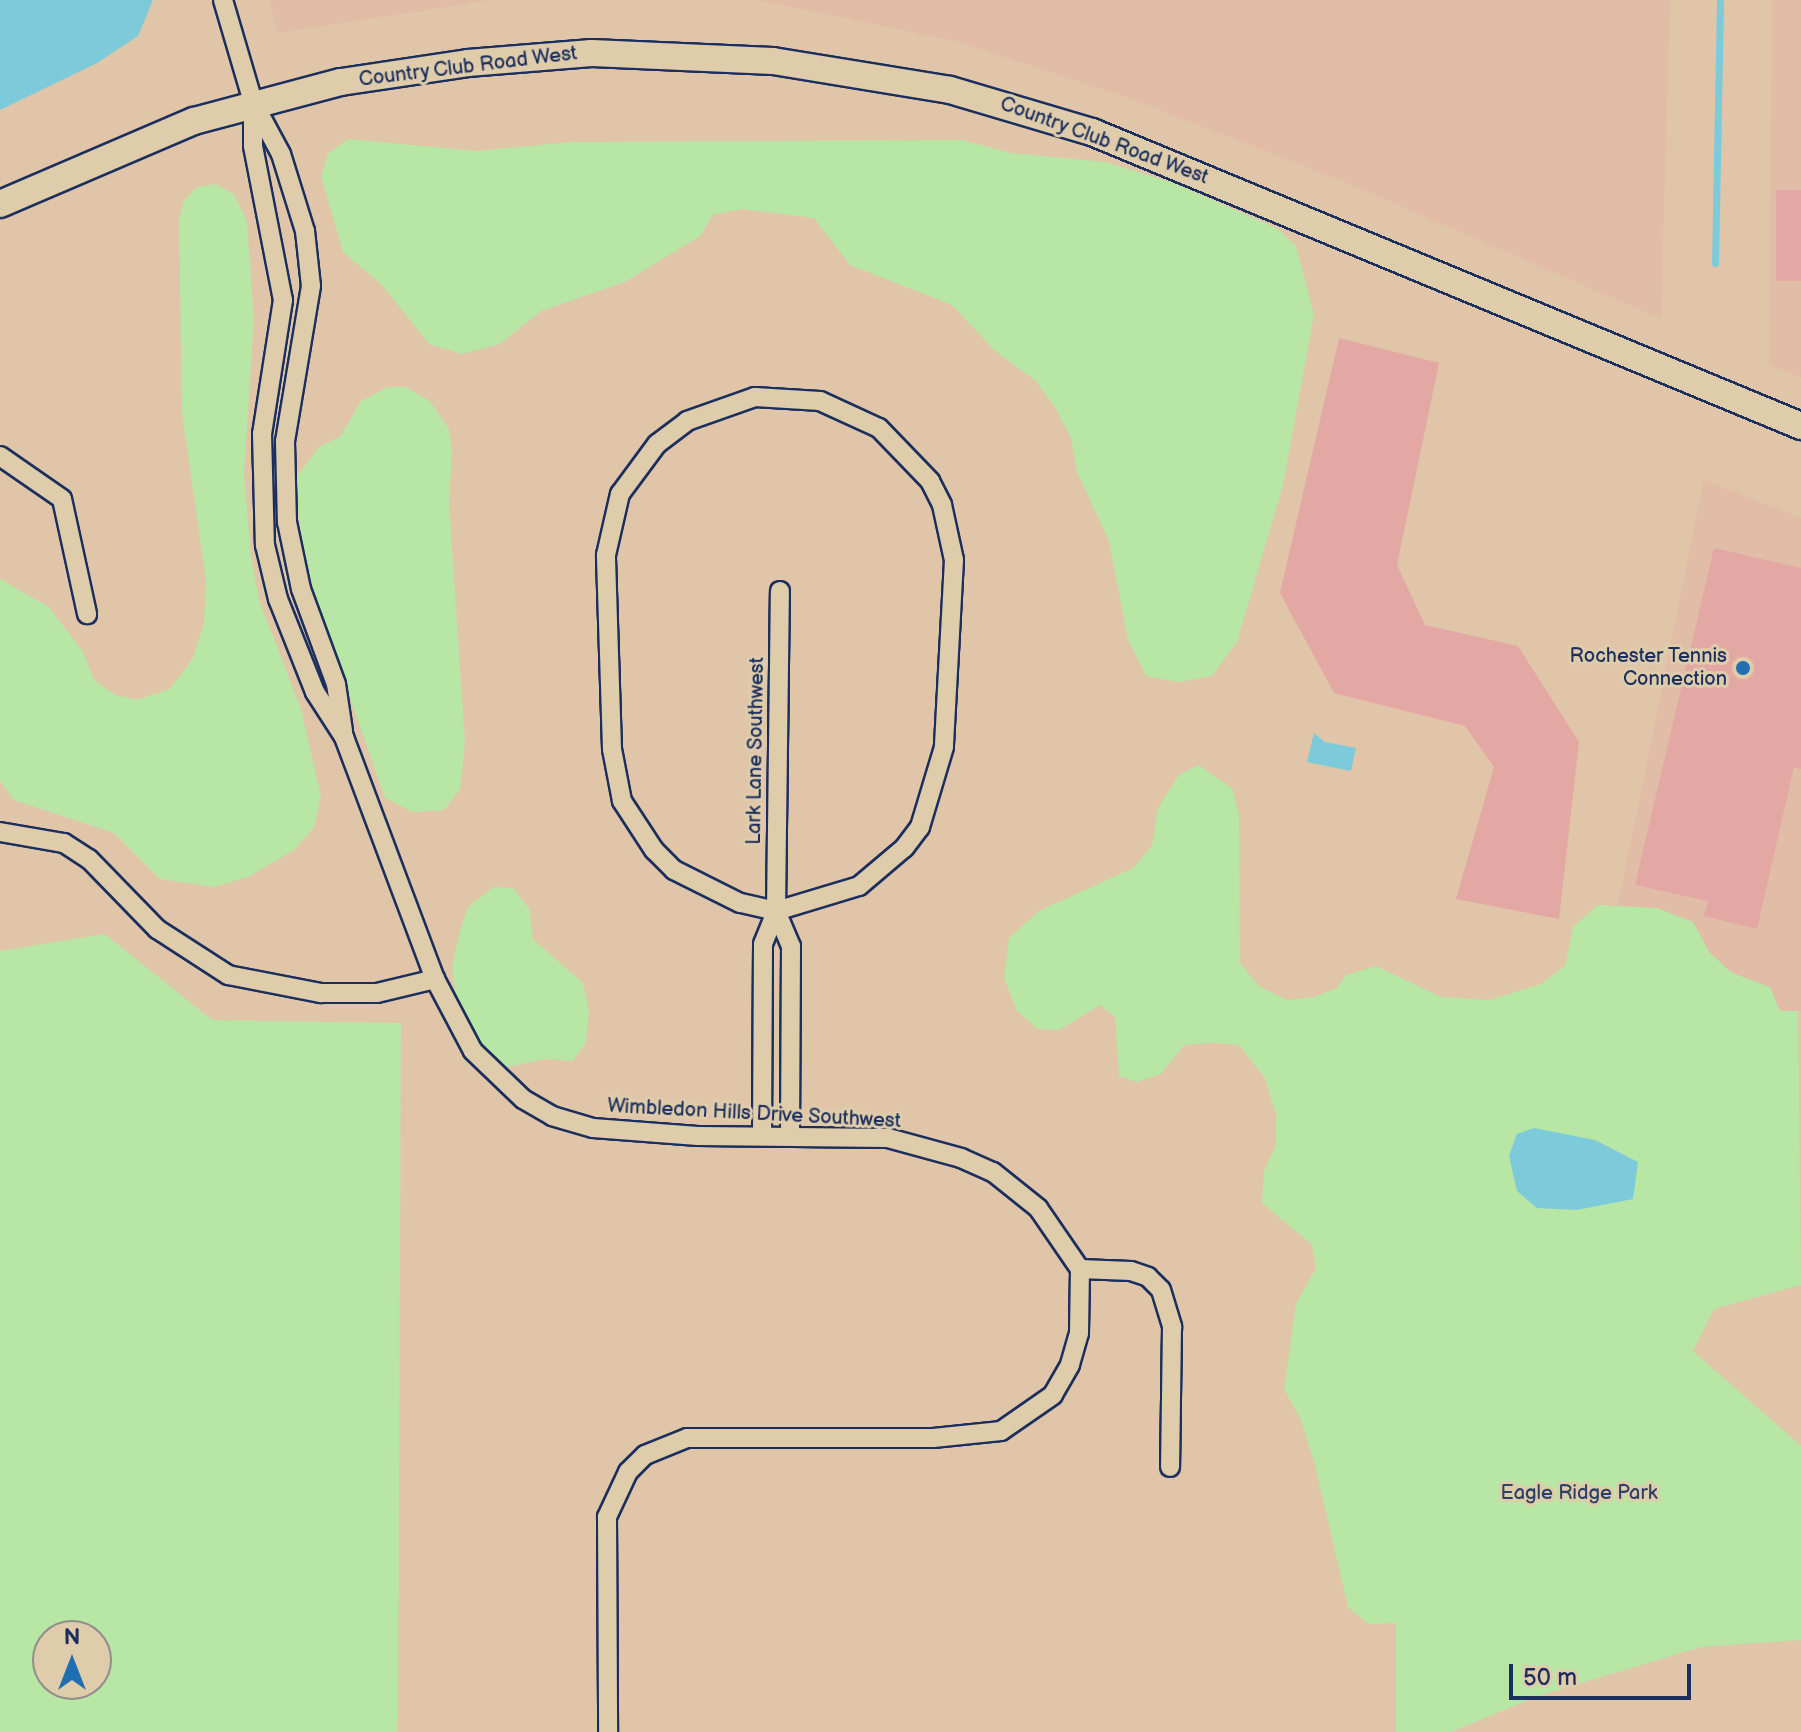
<!DOCTYPE html>
<html>
<head>
<meta charset="utf-8">
<style>
	body { margin:0 }
	#map { position:relative; width:1801px; height:1732px; overflow:hidden; background:#e0c5a9; font-family:"Balsamiq Sans",sans-serif }
	div>[style] { position:absolute }
	.built>* { inset:0; background:#e1bca7 }
	.green>* { inset:0; background:#b8e6a5 }
	.water>* { inset:0; background:#7ccada }
	.stream>* { height:7px; margin:-3.5px; padding:0 3.5px; transform-origin:3.5px; border-radius:3.5px; background:#7ccada }
	.building>* { inset:0; background:#e3a8a3 }
	.roads { filter:drop-shadow(2px 0 #1b2f5e) drop-shadow(-2px 0 #1b2f5e) drop-shadow(0 2px #1b2f5e) drop-shadow(0 -2px #1b2f5e) }
	.minor>* { height:18px; margin:-9px; padding:0 9px; transform-origin:9px; border-radius:9px; background:#dfccaa }
	.secondary>* { height:26px; margin:-13px; padding:0 13px; transform-origin:13px; border-radius:13px; background:#dfccaa }
	.dots>* { width:22px; height:22px; translate:-50% -50%; box-sizing:border-box; border:4px solid #dfccaa; border-radius:50% }
	span { translate:-50% -50%; white-space:nowrap; text-align:center; line-height:1.15; -webkit-text-stroke:6px #dfccaa; paint-order:stroke }
	.street-label { font-size:20px; color:#1b2f5e }
	.poi-label { font-size:20px; color:#1b2f5e }
	.right { translate:-100% -50%; text-align:right }
	.park-label { font-size:20px; color:#2b4165 }
	.north { position:absolute; left:32px; top:1620px; width:80px; height:80px; box-sizing:border-box; background:#dfccaa; border:2px solid #918d8c; border-radius:50%; rotate:0deg; font-size:22px; font-weight:700; line-height:32px; text-align:center; color:#1b2f5e }
	.north::after { content:''; display:block; margin:auto; width:28px; height:36px; background:#1f6fb2; clip-path:polygon(50% 0,100% 100%,50% 72%,0 100%) }
	.scale { position:absolute; left:1509px; top:1664px; width:182px; height:36px; box-sizing:border-box; border:4px solid #1b2f5e; border-top:0; padding-left:10px; font-size:24px; line-height:28px; white-space:nowrap; color:#1b2f5e; -webkit-text-stroke:6px #dfccaa; paint-order:stroke }
</style>
</head>
<body>
<div id="map">
	<div class="built">
		<div style="clip-path:polygon(269px 0,491px 0,278px 33px)"></div>
		<div style="clip-path:polygon(757px 0,1670px 0,1661px 319px,1338px 179px,1118px 94px,955px 41px)"></div>
		<div style="clip-path:polygon(1772px 0,1801px 0,1801px 378px,1769px 364px)"></div>
		<div style="clip-path:polygon(1704px 480px,1801px 518px,1801px 1011px,1780px 1012px,1609px 950px)"></div>
	</div>
	<div class="green">
		<div style="clip-path:polygon(348px 139px,477px 151px,572px 142px,963px 140px,1010px 153px,1106px 162px,1176px 184px,1278px 229px,1296px 246px,1314px 314px,1283px 485px,1237px 642px,1212px 676px,1179px 682px,1146px 676px,1128px 640px,1109px 541px,1077px 472px,1071px 438px,1056px 409px,1036px 381px,994px 350px,952px 305px,850px 265px,814px 218px,742px 209px,713px 215px,700px 236px,625px 282px,541px 311px,500px 344px,462px 354px,429px 344px,382px 285px,343px 252px,321px 176px,328px 154px)"></div>
		<div style="clip-path:polygon(216px 184px,234px 194px,247px 222px,254px 319px,244px 473px,251px 556px,259px 600px,301px 709px,321px 797px,314px 827px,294px 850px,248px 877px,214px 887px,160px 879px,114px 833px,14px 800px,0 781px,0 579px,49px 607px,83px 652px,94px 680px,115px 695px,137px 700px,170px 689px,193px 658px,204px 624px,206px 580px,182px 413px,179px 220px,184px 201px,197px 187px)"></div>
		<div style="clip-path:polygon(388px 387px,406px 387px,430px 401px,449px 429px,452px 452px,449px 502px,465px 743px,460px 789px,444px 810px,413px 812px,385px 798px,315px 598px,300px 531px,296px 477px,320px 446px,340px 437px,361px 401px)"></div>
		<div style="clip-path:polygon(1198px 765px,1232px 788px,1239px 814px,1240px 963px,1259px 986px,1287px 1000px,1314px 997px,1337px 988px,1346px 975px,1376px 966px,1441px 997px,1490px 1000px,1541px 984px,1565px 966px,1573px 927px,1598px 905px,1657px 908px,1693px 922px,1709px 952px,1732px 973px,1770px 987px,1780px 1011px,1798px 1011px,1801px 1285px,1714px 1309px,1693px 1351px,1801px 1446px,1801px 1640px,1701px 1647px,1538px 1696px,1451px 1732px,1396px 1732px,1396px 1623px,1368px 1624px,1348px 1607px,1315px 1465px,1301px 1420px,1284px 1389px,1296px 1304px,1316px 1268px,1312px 1245px,1262px 1203px,1264px 1171px,1276px 1145px,1276px 1116px,1265px 1078px,1239px 1045px,1215px 1043px,1184px 1045px,1161px 1074px,1137px 1082px,1119px 1076px,1115px 1017px,1100px 1005px,1059px 1030px,1038px 1029px,1017px 1011px,1004px 978px,1009px 938px,1039px 911px,1133px 868px,1152px 846px,1158px 808px,1179px 775px)"></div>
		<div style="clip-path:polygon(493px 887px,513px 888px,530px 910px,533px 939px,583px 983px,589px 1011px,586px 1042px,573px 1061px,545px 1059px,507px 1067px,483px 1049px,457px 1006px,452px 967px,460px 930px,468px 907px)"></div>
		<div style="clip-path:polygon(evenodd,105px 934px,212px 1020px,401px 1023px,398px 1732px,0 1732px,0 951px,105px 934px,48px 1636px,96px 1636px,96px 1684px,48px 1684px,48px 1636px)"></div>
	</div>
	<div class="water">
		<div style="clip-path:polygon(0 0,153px 0,138px 36px,97px 63px,0 110px)"></div>
		<div style="clip-path:polygon(1314px 733px,1325px 742px,1356px 748px,1351px 771px,1307px 762px)"></div>
		<div style="clip-path:polygon(1534px 1128px,1595px 1140px,1638px 1162px,1633px 1199px,1577px 1210px,1537px 1208px,1517px 1191px,1509px 1156px,1517px 1134px)"></div>
	</div>
	<div class="stream">
		<div style="left:1715px;top:263px;width:263px;rotate:-88.9deg"></div>
	</div>
	<div class="building">
		<div style="clip-path:polygon(1776px 190px,1801px 190px,1801px 281px,1776px 281px)"></div>
		<div style="clip-path:polygon(1339px 338px,1439px 363px,1397px 565px,1425px 625px,1518px 646px,1579px 742px,1559px 919px,1456px 899px,1494px 767px,1465px 726px,1334px 693px,1280px 593px)"></div>
		<div style="clip-path:polygon(1714px 548px,1801px 568px,1801px 769px,1794px 767px,1757px 929px,1704px 916px,1708px 901px,1635px 885px)"></div>
	</div>
	<div class="roads">
		<div class="minor">
			<div style="left:223px;top:0;width:106px;rotate:73.6deg"></div>
			<div style="left:253px;top:102px;width:59px;rotate:61.7deg"></div>
			<div style="left:281px;top:154px;width:81px;rotate:72.7deg"></div>
			<div style="left:305px;top:231px;width:55px;rotate:83.8deg"></div>
			<div style="left:311px;top:286px;width:158px;rotate:99.5deg"></div>
			<div style="left:285px;top:442px;width:80px;rotate:88.6deg"></div>
			<div style="left:287px;top:522px;width:68px;rotate:78.2deg"></div>
			<div style="left:301px;top:589px;width:101px;rotate:69.8deg"></div>
			<div style="left:336px;top:684px;width:48px;rotate:81.5deg"></div>
			<div style="left:253px;top:102px;width:44px;rotate:90deg"></div>
			<div style="left:253px;top:146px;width:157px;rotate:79deg"></div>
			<div style="left:283px;top:300px;width:136px;rotate:98.9deg"></div>
			<div style="left:262px;top:434px;width:111px;rotate:88.5deg"></div>
			<div style="left:265px;top:545px;width:56px;rotate:76.5deg"></div>
			<div style="left:278px;top:599px;width:100px;rotate:68.3deg"></div>
			<div style="left:315px;top:692px;width:54px;rotate:57.2deg"></div>
			<div style="left:344px;top:737px;width:259px;rotate:69.4deg"></div>
			<div style="left:435px;top:979px;width:81px;rotate:62.2deg"></div>
			<div style="left:473px;top:1051px;width:69px;rotate:43.8deg"></div>
			<div style="left:523px;top:1099px;width:34px;rotate:30deg"></div>
			<div style="left:552px;top:1116px;width:43px;rotate:16.3deg"></div>
			<div style="left:593px;top:1128px;width:105px;rotate:4.4deg"></div>
			<div style="left:698px;top:1136px;width:190px;rotate:0.6deg"></div>
			<div style="left:888px;top:1138px;width:76px;rotate:15.3deg"></div>
			<div style="left:961px;top:1158px;width:35px;rotate:24deg"></div>
			<div style="left:993px;top:1172px;width:58px;rotate:38.7deg"></div>
			<div style="left:1038px;top:1208px;width:74px;rotate:55.5deg"></div>
			<div style="left:1080px;top:1269px;width:64px;rotate:90.9deg"></div>
			<div style="left:1079px;top:1333px;width:33px;rotate:106deg"></div>
			<div style="left:1070px;top:1365px;width:34px;rotate:120deg"></div>
			<div style="left:1053px;top:1395px;width:63px;rotate:145.3deg"></div>
			<div style="left:1001px;top:1431px;width:68px;rotate:174.1deg"></div>
			<div style="left:933px;top:1438px;width:246px;rotate:180deg"></div>
			<div style="left:687px;top:1438px;width:45px;rotate:158deg"></div>
			<div style="left:645px;top:1455px;width:24px;rotate:135deg"></div>
			<div style="left:628px;top:1472px;width:50px;rotate:115deg"></div>
			<div style="left:607px;top:1517px;width:215px;rotate:89.7deg"></div>
			<div style="left:755px;top:397px;width:65px;rotate:3.5deg"></div>
			<div style="left:820px;top:401px;width:65px;rotate:24.6deg"></div>
			<div style="left:879px;top:428px;width:74px;rotate:46.1deg"></div>
			<div style="left:930px;top:481px;width:27px;rotate:63deg"></div>
			<div style="left:942px;top:505px;width:56px;rotate:77.7deg"></div>
			<div style="left:954px;top:560px;width:187px;rotate:93.1deg"></div>
			<div style="left:944px;top:747px;width:84px;rotate:106.7deg"></div>
			<div style="left:920px;top:827px;width:26px;rotate:127deg"></div>
			<div style="left:904px;top:848px;width:59px;rotate:139.8deg"></div>
			<div style="left:859px;top:886px;width:87px;rotate:163.2deg"></div>
			<div style="left:776px;top:911px;width:37px;rotate:-167deg"></div>
			<div style="left:740px;top:903px;width:74px;rotate:-153.4deg"></div>
			<div style="left:674px;top:870px;width:28px;rotate:-135deg"></div>
			<div style="left:654px;top:850px;width:59px;rotate:-123.1deg"></div>
			<div style="left:622px;top:801px;width:53px;rotate:-100.9deg"></div>
			<div style="left:612px;top:749px;width:194px;rotate:-91.8deg"></div>
			<div style="left:606px;top:555px;width:63px;rotate:-77.1deg"></div>
			<div style="left:620px;top:494px;width:62px;rotate:-53.5deg"></div>
			<div style="left:657px;top:444px;width:38px;rotate:-37deg"></div>
			<div style="left:687px;top:421px;width:72px;rotate:-19.4deg"></div>
			<div style="left:0;top:456px;width:75px;rotate:34.7deg"></div>
			<div style="left:62px;top:499px;width:118px;rotate:77.7deg"></div>
			<div style="left:0;top:832px;width:65px;rotate:9.8deg"></div>
			<div style="left:64px;top:843px;width:30px;rotate:33deg"></div>
			<div style="left:89px;top:859px;width:98px;rotate:45.8deg"></div>
			<div style="left:157px;top:929px;width:85px;rotate:32.9deg"></div>
			<div style="left:228px;top:975px;width:95px;rotate:11deg"></div>
			<div style="left:321px;top:993px;width:56px"></div>
			<div style="left:377px;top:993px;width:60px;rotate:-13.6deg"></div>
			<div style="left:776px;top:911px;width:38px;rotate:67deg"></div>
			<div style="left:791px;top:946px;width:189px;rotate:90.3deg"></div>
			<div style="left:762px;top:1136px;width:192px;rotate:-89.7deg"></div>
			<div style="left:763px;top:944px;width:35px;rotate:-68deg"></div>
			<div style="left:776px;top:911px;width:320px;rotate:-89.3deg"></div>
			<div style="left:1080px;top:1269px;width:51px;rotate:2.2deg"></div>
			<div style="left:1131px;top:1271px;width:18px;rotate:19deg"></div>
			<div style="left:1148px;top:1277px;width:18px;rotate:45deg"></div>
			<div style="left:1161px;top:1290px;width:39px;rotate:73deg"></div>
			<div style="left:1172px;top:1327px;width:140px;rotate:90.8deg"></div>
		</div>
		<div class="secondary">
			<div style="left:0;top:204px;width:211px;rotate:-23.2deg"></div>
			<div style="left:194px;top:121px;width:152px;rotate:-14.9deg"></div>
			<div style="left:341px;top:82px;width:128px;rotate:-8.5deg"></div>
			<div style="left:468px;top:63px;width:124px;rotate:-4.6deg"></div>
			<div style="left:592px;top:53px;width:181px;rotate:2.5deg"></div>
			<div style="left:773px;top:61px;width:179px;rotate:9.3deg"></div>
			<div style="left:950px;top:90px;width:148px;rotate:16.5deg"></div>
			<div style="left:1092px;top:132px;width:768px;rotate:22.52deg"></div>
		</div>
	</div>
	<div class="dots">
		<div style="left:1743px;top:668px;background:#1f6fb2"></div>
	</div>
	<div class="street-label">
		<span style="left:468px;top:67px;rotate:-7deg">Country Club Road West</span>
		<span style="left:1104px;top:141px;rotate:20deg">Country Club Road West</span>
		<span style="left:756px;top:751px;rotate:-89deg">Lark Lane Southwest</span>
		<span style="left:754px;top:1114px;rotate:3deg">Wimbledon Hills Drive Southwest</span>
	</div>
	<div class="poi-label">
		<span class="right" style="left:1727px;top:668px">Rochester Tennis<br>Connection</span>
	</div>
	<div class="park-label">
		<span style="left:1579px;top:1493px">Eagle Ridge Park</span>
	</div>
	<div class="north">N</div>
	<div class="scale">50 m</div>
</div>
</body>
</html>
